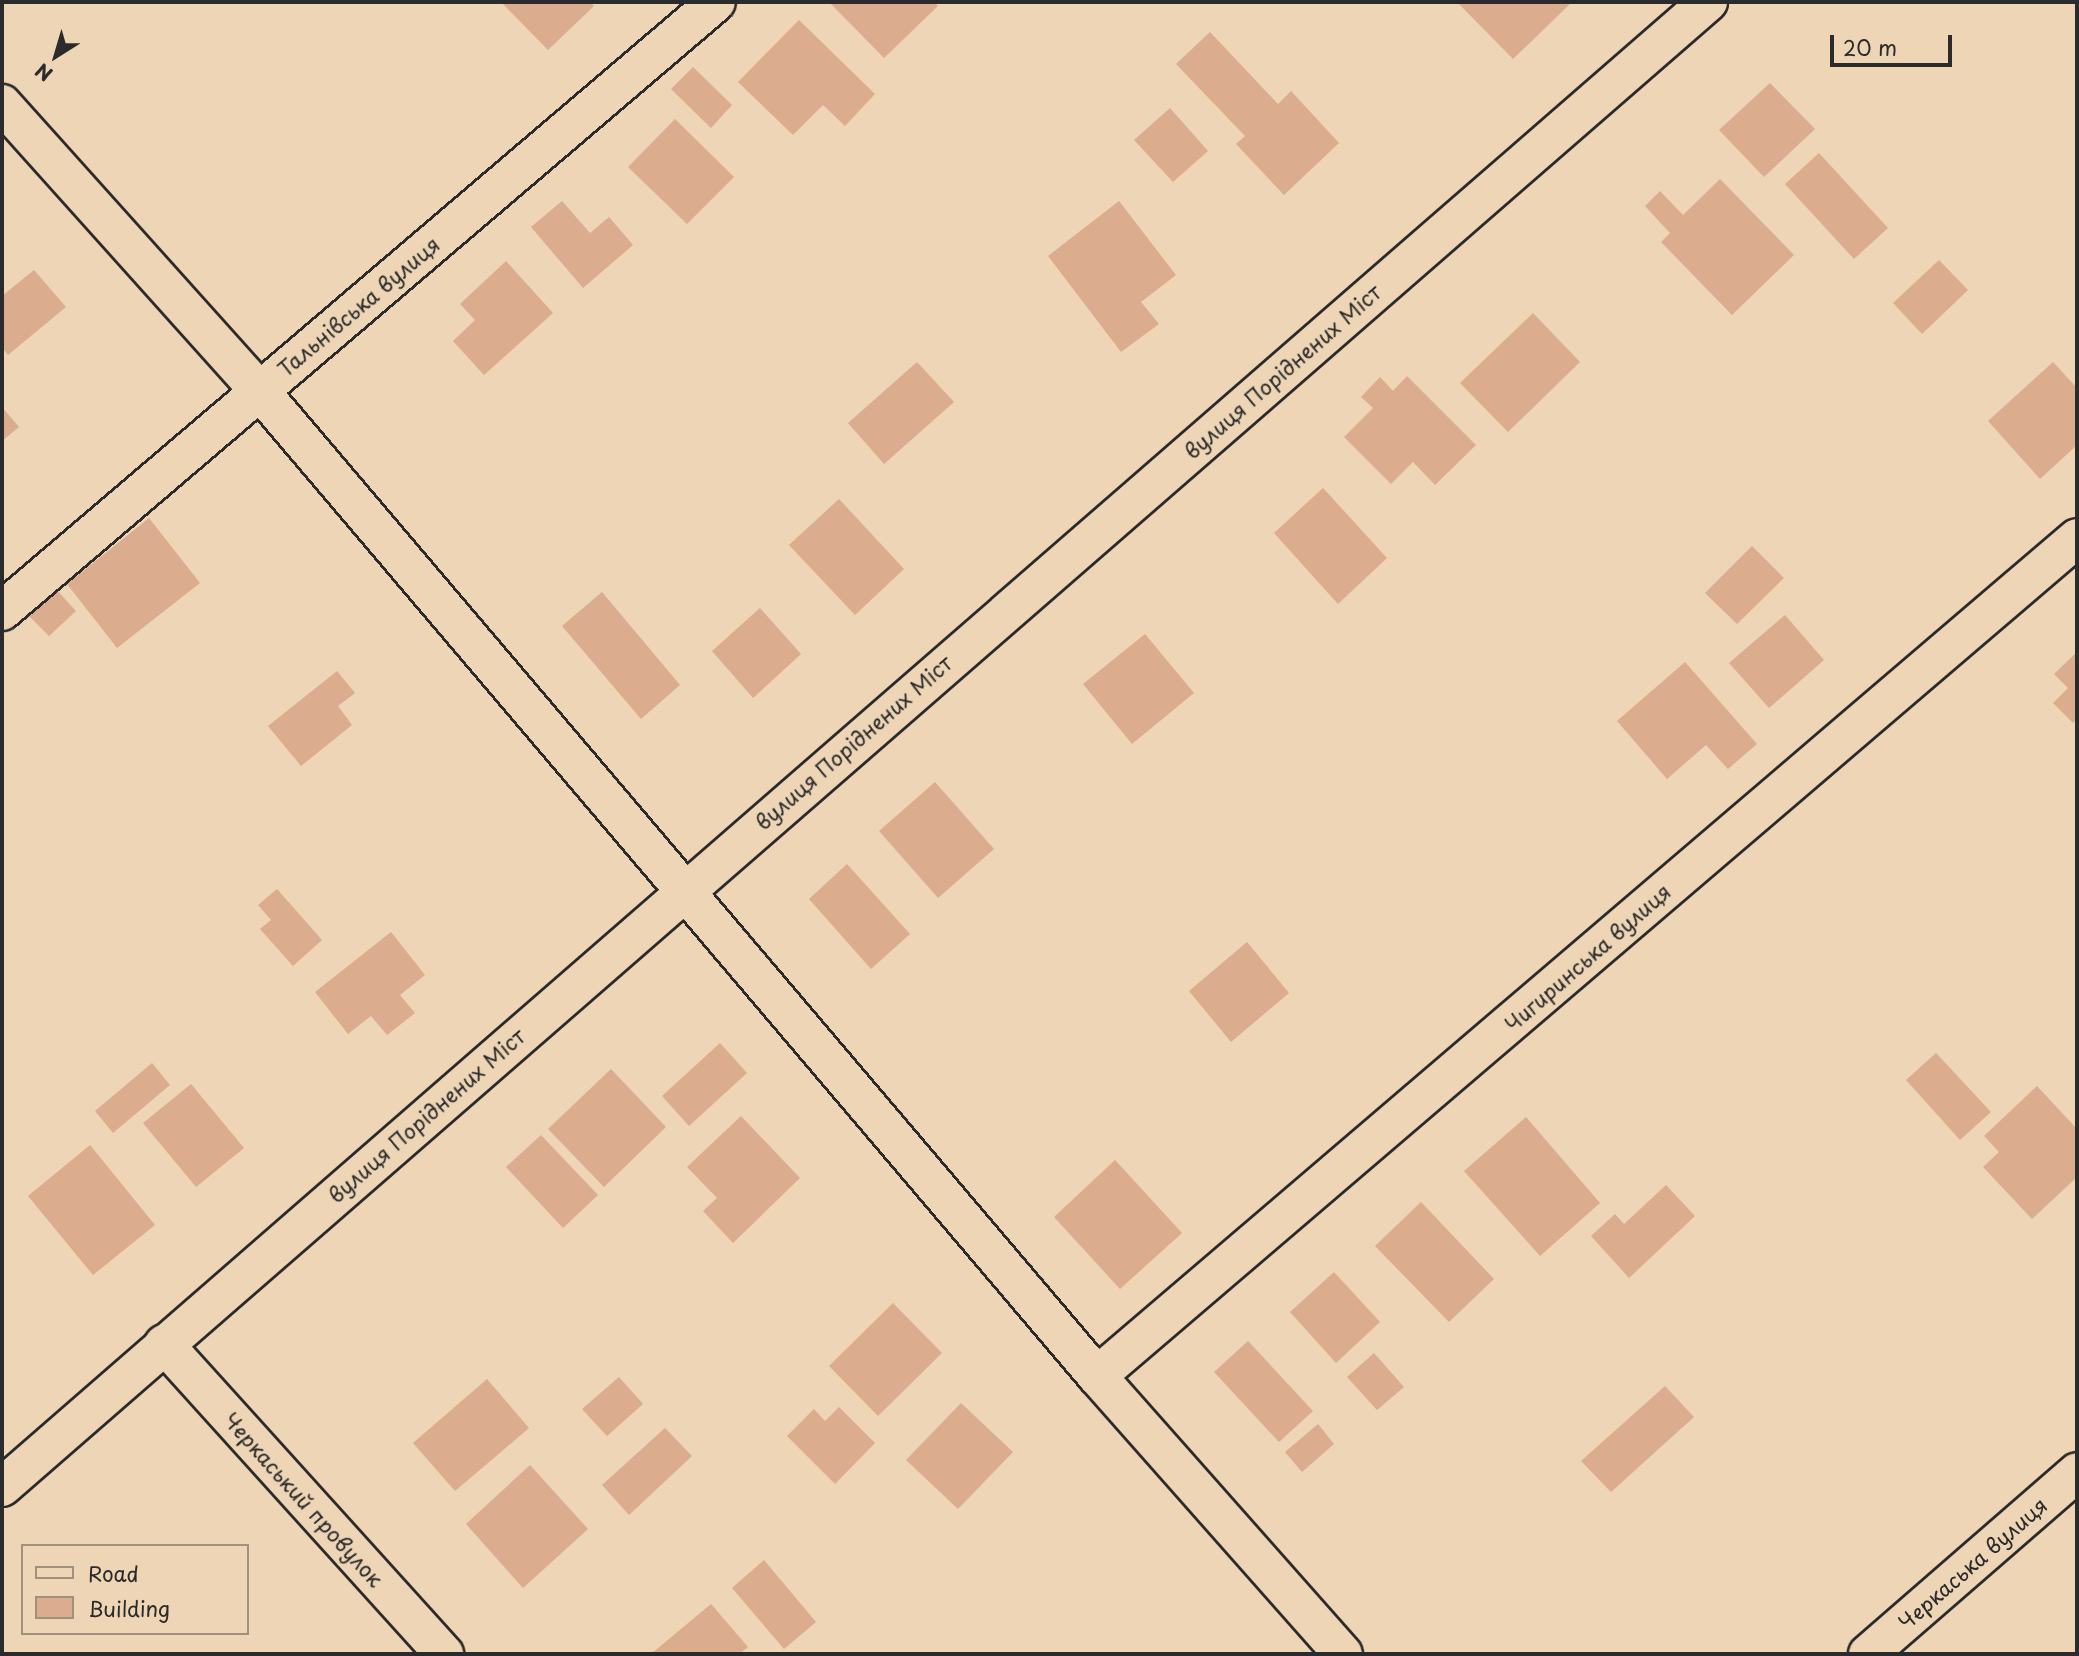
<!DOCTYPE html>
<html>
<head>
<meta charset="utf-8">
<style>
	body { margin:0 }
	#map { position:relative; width:2079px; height:1656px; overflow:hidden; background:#edd5b5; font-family:"Playpen Sans",sans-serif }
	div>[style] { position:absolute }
	.building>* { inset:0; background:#dbac8d }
	.roads { filter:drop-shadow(2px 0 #2b2b2b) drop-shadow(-2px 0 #2b2b2b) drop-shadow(0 2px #2b2b2b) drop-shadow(0 -2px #2b2b2b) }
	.minor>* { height:38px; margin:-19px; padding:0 19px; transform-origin:19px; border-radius:19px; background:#edd5b5 }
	span { translate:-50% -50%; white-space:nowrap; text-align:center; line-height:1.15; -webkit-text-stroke:6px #edd5b5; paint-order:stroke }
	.street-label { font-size:21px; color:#2b2b2b }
	.frame { position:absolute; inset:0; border:4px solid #2b2b2b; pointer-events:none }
	.legend { position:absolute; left:21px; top:1544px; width:228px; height:91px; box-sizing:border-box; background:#edd5b5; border:2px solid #9f917e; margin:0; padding:9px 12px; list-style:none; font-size:21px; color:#2b2b2b }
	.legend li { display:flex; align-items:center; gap:14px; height:35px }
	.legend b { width:35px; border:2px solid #9f917e }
	.north { position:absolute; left:21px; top:21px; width:70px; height:70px; -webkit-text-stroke:5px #edd5b5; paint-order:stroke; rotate:217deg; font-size:19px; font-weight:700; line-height:28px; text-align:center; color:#2b2b2b }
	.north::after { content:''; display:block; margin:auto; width:24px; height:32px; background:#2b2b2b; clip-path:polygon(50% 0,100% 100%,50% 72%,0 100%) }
	.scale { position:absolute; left:1830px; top:35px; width:122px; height:32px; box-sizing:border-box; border:4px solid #2b2b2b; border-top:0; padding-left:9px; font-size:21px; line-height:24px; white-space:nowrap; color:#2b2b2b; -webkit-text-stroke:5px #edd5b5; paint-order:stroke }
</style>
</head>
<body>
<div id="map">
	<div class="building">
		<div style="clip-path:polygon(501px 2px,590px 2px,594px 6px,548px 50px)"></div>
		<div style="clip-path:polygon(829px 2px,934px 2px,938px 6px,884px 58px)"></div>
		<div style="clip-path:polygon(1457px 2px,1568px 2px,1570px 4px,1513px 59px)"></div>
		<div style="clip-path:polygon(799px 20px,875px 94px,845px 126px,823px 105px,793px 135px,738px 82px)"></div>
		<div style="clip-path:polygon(1210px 32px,1278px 104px,1291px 91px,1339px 143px,1284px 195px,1236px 144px,1245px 136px,1176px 64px)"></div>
		<div style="clip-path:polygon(693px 67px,732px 105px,711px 128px,671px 89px)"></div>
		<div style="clip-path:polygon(1770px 83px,1815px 129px,1764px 177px,1719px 130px)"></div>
		<div style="clip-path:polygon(1170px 108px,1208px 151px,1173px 182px,1134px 140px)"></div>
		<div style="clip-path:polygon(675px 119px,734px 177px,687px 224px,628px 167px)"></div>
		<div style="clip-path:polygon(1819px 153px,1888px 228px,1854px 259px,1785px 184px)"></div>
		<div style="clip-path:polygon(1720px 179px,1794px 255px,1732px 315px,1661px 242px,1670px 233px,1645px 206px,1660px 191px,1683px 215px)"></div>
		<div style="clip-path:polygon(562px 201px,590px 233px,609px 217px,633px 245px,583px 288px,531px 227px)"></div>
		<div style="clip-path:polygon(1119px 201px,1176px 275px,1141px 302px,1159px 324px,1121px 352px,1048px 256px)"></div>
		<div style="clip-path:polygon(1939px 260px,1968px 290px,1922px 334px,1893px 303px)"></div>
		<div style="clip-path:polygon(506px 261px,553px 313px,484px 375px,453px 341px,475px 320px,460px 304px)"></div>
		<div style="clip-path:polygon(34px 270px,66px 307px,8px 355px,2px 347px,2px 296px)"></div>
		<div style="clip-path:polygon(1533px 313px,1580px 362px,1508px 432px,1460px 383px)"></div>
		<div style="clip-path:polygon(917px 362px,954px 402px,884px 464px,848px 423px)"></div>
		<div style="clip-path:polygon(2053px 362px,2077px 388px,2077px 445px,2040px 479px,1988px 421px)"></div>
		<div style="clip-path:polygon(1407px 376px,1476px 445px,1435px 485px,1413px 462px,1391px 484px,1344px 437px,1373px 408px,1361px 397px,1380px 377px,1393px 391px)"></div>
		<div style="clip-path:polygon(2px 407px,19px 427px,2px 441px)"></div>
		<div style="clip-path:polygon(1323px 488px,1387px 558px,1338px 604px,1274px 533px)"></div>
		<div style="clip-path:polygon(839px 499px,904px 569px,855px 615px,789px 545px)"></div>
		<div style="clip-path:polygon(149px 518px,200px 583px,117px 648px,67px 584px)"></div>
		<div style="clip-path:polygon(1752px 546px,1784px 578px,1737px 624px,1705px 593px)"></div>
		<div style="clip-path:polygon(54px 587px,76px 611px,49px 636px,26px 613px)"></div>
		<div style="clip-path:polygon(602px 592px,680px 685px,641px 719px,562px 626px)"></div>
		<div style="clip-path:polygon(760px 608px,801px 654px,753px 698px,712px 651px)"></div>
		<div style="clip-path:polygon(1785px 615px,1824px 660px,1769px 708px,1729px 663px)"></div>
		<div style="clip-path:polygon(1145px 634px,1194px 693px,1132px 744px,1083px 684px)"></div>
		<div style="clip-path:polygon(2077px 652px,2077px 719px,2073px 723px,2053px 703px,2068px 688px,2054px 674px)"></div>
		<div style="clip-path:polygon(1685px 662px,1757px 744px,1728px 769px,1706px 745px,1667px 779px,1617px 721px)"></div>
		<div style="clip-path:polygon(337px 671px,355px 693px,338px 706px,352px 725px,301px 766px,268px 726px)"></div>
		<div style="clip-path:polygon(935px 782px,994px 849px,938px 898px,879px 831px)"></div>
		<div style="clip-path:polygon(847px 864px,910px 934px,871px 969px,809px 899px)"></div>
		<div style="clip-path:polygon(277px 889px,322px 940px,293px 966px,260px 929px,271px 920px,258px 905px)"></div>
		<div style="clip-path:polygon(391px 932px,425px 975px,400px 995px,415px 1013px,387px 1035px,371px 1016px,348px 1034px,315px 992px)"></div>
		<div style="clip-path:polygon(1247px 942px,1289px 993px,1231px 1042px,1189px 991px)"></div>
		<div style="clip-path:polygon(720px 1043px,747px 1073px,689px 1126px,662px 1096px)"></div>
		<div style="clip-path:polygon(1936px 1053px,1991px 1112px,1960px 1140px,1906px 1080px)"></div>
		<div style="clip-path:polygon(152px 1063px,170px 1085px,113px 1133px,95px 1111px)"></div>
		<div style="clip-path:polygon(611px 1069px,666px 1127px,604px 1187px,548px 1129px)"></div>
		<div style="clip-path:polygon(191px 1084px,244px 1148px,196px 1187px,143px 1123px)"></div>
		<div style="clip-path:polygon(2037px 1086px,2077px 1129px,2077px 1177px,2032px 1219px,1983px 1167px,1999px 1152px,1984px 1136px)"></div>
		<div style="clip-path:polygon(741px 1116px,800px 1178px,733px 1243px,703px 1211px,717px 1198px,687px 1167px)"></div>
		<div style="clip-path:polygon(1526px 1117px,1600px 1203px,1540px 1256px,1464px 1171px)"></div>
		<div style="clip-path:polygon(541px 1135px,598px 1195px,563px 1228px,506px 1167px)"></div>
		<div style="clip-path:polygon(90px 1145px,155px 1225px,93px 1275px,28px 1196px)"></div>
		<div style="clip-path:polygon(1115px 1160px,1182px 1233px,1120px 1289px,1054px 1217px)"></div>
		<div style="clip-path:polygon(1666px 1185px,1695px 1216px,1629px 1278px,1591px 1236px,1615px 1214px,1624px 1224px)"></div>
		<div style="clip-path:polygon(1421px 1202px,1494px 1279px,1449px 1322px,1375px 1246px)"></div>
		<div style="clip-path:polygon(1334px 1272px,1380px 1322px,1336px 1363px,1290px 1312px)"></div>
		<div style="clip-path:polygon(893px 1303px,942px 1353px,878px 1416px,829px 1366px)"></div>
		<div style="clip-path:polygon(1248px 1341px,1313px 1411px,1279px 1442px,1214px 1372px)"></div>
		<div style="clip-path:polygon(1374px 1353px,1404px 1387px,1377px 1410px,1347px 1377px)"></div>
		<div style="clip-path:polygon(619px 1377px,643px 1404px,607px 1436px,582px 1409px)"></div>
		<div style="clip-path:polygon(487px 1379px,529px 1428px,455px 1491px,413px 1443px)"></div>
		<div style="clip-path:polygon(1665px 1386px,1694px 1417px,1611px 1492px,1581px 1461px)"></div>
		<div style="clip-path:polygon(961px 1403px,1013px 1452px,958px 1509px,906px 1460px)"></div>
		<div style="clip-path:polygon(839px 1407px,875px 1443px,835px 1484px,787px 1436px,814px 1409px,825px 1421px)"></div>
		<div style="clip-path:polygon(1318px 1424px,1334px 1444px,1302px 1472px,1285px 1452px)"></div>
		<div style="clip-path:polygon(665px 1428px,692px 1456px,629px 1515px,602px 1485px)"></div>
		<div style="clip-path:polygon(530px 1465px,588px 1529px,523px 1588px,466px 1524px)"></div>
		<div style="clip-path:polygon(764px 1560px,816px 1622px,784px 1649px,732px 1588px)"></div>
		<div style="clip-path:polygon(711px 1604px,748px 1647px,739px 1654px,651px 1654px)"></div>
	</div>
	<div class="roads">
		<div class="minor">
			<div style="left:2px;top:104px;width:385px;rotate:48.1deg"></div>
			<div style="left:259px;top:390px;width:1294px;rotate:49.64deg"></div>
			<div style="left:1097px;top:1376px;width:371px;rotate:48.5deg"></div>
			<div style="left:2px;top:611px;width:938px;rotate:-40.46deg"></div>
			<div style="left:164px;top:1344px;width:418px;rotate:47.9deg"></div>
			<div style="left:1097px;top:1376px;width:1289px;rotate:-40.53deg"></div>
			<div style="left:2px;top:1487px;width:2262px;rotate:-41.04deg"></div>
			<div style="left:1868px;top:1654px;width:277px;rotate:-41deg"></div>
		</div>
	</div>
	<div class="street-label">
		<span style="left:358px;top:306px;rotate:-40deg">Тальнівська вулиця</span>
		<span style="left:1282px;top:371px;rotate:-41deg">вулиця Поріднених Міст</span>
		<span style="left:853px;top:742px;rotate:-41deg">вулиця Поріднених Міст</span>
		<span style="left:1587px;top:957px;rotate:-41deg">Чигиринська вулиця</span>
		<span style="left:426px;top:1115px;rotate:-41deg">вулиця Поріднених Міст</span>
		<span style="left:304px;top:1499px;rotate:48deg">Черкаський провулок</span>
		<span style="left:1972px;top:1563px;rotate:-41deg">Черкаська вулиця</span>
	</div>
	<div class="frame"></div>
	<ul class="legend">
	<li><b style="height:9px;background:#edd5b5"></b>Road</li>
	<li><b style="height:19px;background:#dbac8d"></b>Building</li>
	</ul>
	<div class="north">N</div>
	<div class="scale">20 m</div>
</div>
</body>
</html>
